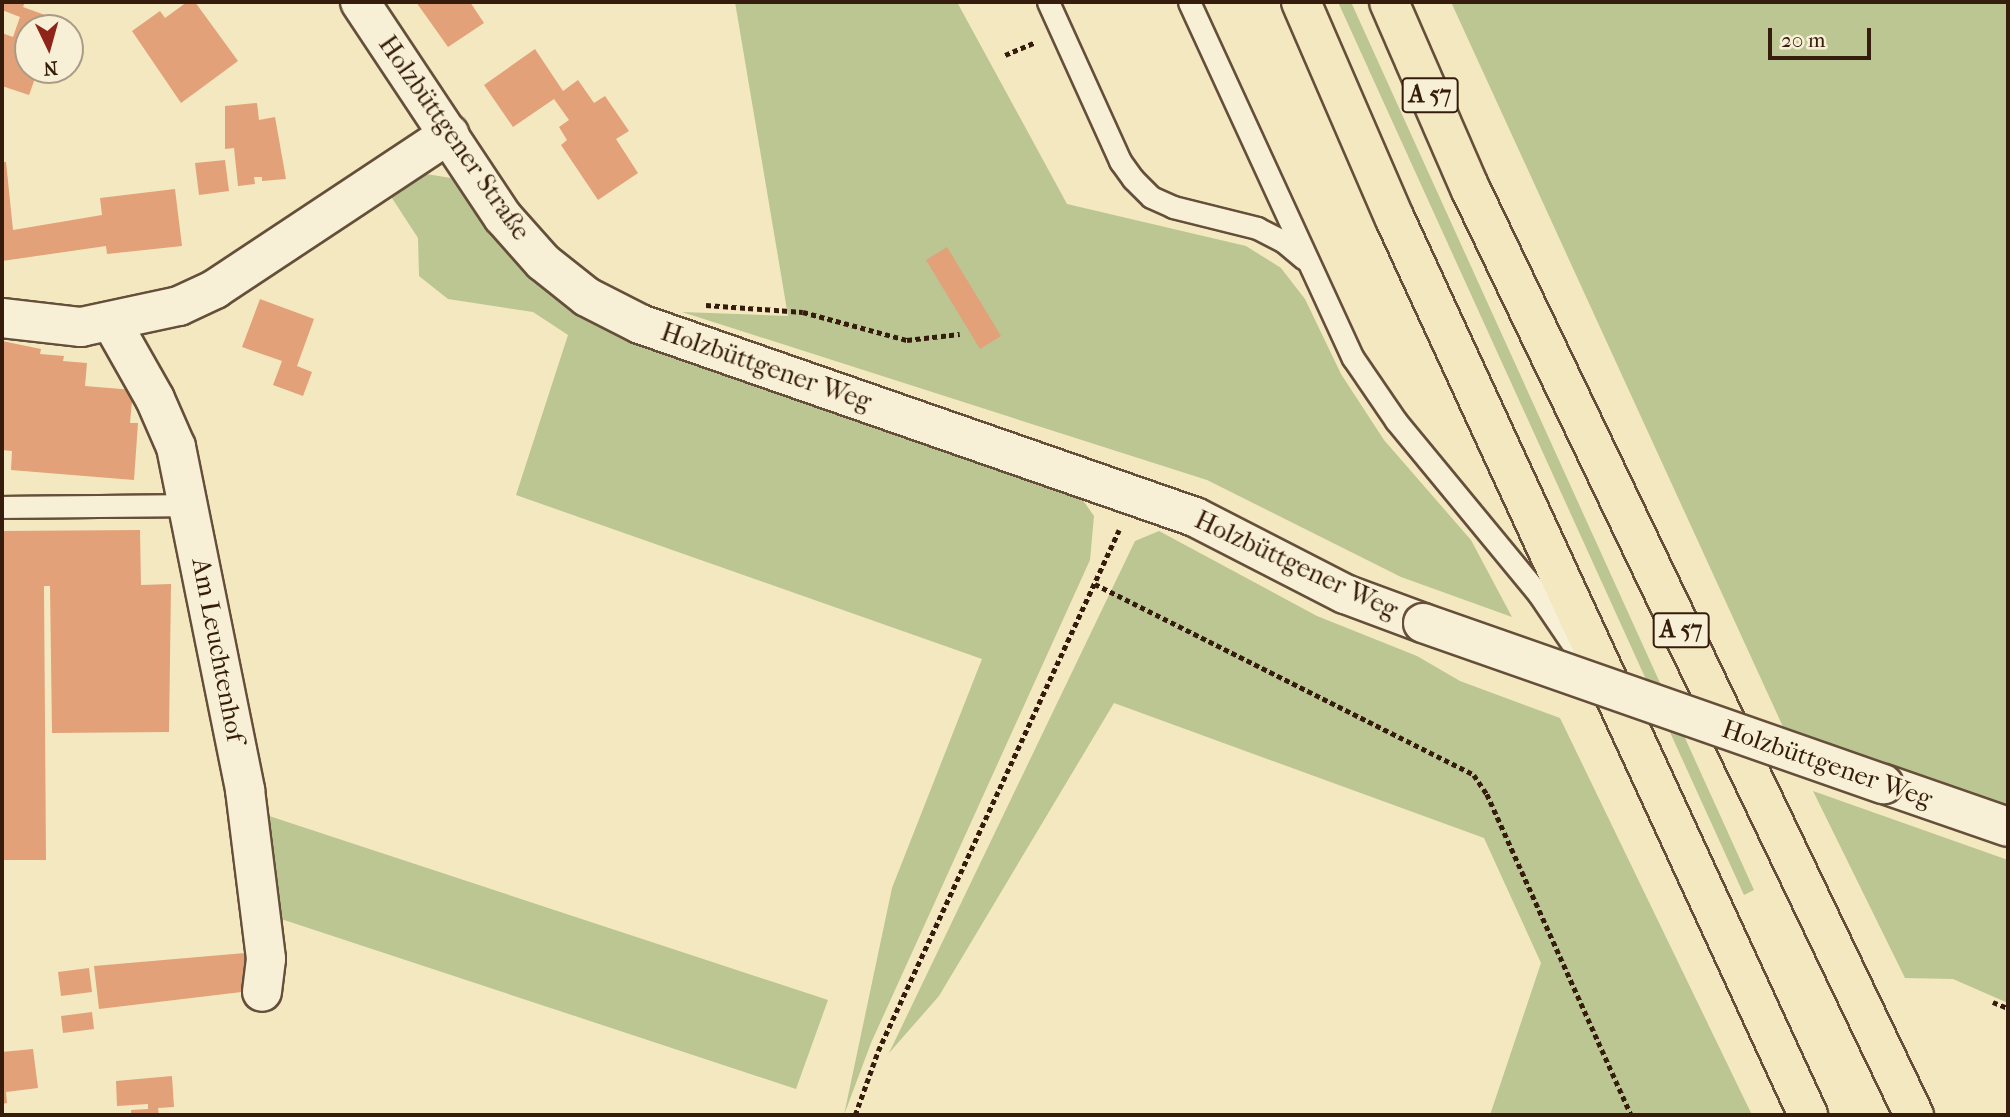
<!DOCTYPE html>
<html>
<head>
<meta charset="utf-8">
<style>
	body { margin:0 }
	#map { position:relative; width:2010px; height:1117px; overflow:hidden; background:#f4e8c0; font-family:"IM FELL French Canon",serif }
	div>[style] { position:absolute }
	.green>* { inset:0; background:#bbc692 }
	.building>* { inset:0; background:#e2a178 }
	.path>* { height:4.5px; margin-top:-2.25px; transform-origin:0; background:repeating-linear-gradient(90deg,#351c0d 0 5px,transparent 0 8.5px) }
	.roads { filter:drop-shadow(2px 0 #654f3a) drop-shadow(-2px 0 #654f3a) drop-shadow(0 2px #654f3a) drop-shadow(0 -2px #654f3a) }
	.lane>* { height:21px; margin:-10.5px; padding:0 10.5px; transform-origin:10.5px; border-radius:10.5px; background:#f8f0d6 }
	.street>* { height:38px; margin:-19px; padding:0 19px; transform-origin:19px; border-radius:19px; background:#f8f0d6 }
	.highway>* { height:38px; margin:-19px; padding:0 19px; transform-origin:19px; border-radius:19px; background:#f4e8c0 }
	.bridges { filter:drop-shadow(2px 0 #654f3a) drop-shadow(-2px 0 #654f3a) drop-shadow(0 2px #654f3a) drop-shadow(0 -2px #654f3a) }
	.street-bridge>* { height:38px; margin:-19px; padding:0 19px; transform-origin:19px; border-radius:19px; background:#f8f0d6 }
	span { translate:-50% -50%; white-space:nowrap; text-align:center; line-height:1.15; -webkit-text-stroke:6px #f8f0d6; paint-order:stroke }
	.shield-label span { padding:2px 5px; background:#f8f0d6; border:2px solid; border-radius:5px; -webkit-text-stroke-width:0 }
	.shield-label { font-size:24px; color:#351c0d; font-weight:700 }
	.street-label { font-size:26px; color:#351c0d }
	.frame { position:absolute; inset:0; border:4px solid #351c0d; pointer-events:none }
	.north { position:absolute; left:14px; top:14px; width:70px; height:70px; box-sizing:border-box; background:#f8f0d6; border:2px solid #aa9b86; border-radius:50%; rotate:175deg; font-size:19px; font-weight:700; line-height:28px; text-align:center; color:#351c0d }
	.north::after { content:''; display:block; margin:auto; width:24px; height:32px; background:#8f2418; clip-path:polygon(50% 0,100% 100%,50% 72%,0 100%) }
	.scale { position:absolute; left:1768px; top:28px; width:103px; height:32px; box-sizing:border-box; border:4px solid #351c0d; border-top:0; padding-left:9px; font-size:21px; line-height:24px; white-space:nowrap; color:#351c0d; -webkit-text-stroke:5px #f8f0d6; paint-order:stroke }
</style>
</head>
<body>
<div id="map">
	<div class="green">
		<div style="clip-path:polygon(735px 2px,957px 2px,1067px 204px,1246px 246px,1281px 268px,1305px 299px,1341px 374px,1384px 440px,1471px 540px,1512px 617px,1401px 577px,1207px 480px,682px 312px,788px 316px)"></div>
		<div style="clip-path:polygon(1338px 2px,1351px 2px,1754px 890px,1744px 895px)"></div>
		<div style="clip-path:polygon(1451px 2px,2008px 2px,2008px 807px,1784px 729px)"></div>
		<div style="clip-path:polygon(420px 173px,457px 179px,577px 313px,624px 339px,1082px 499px,1094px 516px,1090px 560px,871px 1043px,844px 1115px,892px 888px,982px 659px,516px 495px,568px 335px,533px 312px,448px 299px,419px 276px,418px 238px,388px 192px)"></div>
		<div style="clip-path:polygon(1159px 531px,1317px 616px,1417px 656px,1460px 681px,1560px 718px,1752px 1115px,1490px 1115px,1541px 963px,1484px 838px,1114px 703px,939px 996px,889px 1053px,1135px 541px)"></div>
		<div style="clip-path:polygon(1813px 791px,2008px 860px,2008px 1003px,1953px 979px,1905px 978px)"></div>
		<div style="clip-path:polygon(257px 812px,828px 1000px,796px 1089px,269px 915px)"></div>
	</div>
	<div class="building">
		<div style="clip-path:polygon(2px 2px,25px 2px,23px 7px,56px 19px,52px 28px,28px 28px,28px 70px,38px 70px,29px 95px,2px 86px,2px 33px,13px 37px,20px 17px,2px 10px)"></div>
		<div style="clip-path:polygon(187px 2px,195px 2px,238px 61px,181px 103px,132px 31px,160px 11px,165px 18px)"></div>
		<div style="clip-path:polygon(416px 2px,470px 2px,484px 23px,448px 47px)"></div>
		<div style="clip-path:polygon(535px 49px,563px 91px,578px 80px,594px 103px,605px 96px,629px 131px,616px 139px,638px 173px,598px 200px,561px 145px,567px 140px,559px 127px,569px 120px,554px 99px,513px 127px,484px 85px)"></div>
		<div style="clip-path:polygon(257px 103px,259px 120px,275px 117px,286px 179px,262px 181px,262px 177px,254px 177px,255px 184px,238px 186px,234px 148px,225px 149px,225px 106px)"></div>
		<div style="clip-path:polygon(225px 160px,229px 191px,199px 195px,195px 163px)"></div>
		<div style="clip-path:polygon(2px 162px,6px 162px,13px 230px,102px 215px,100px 198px,175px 189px,182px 246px,107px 254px,106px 246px,2px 261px)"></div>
		<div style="clip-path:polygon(947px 247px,1001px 336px,980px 349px,926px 260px)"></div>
		<div style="clip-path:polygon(260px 299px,314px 319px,297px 366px,312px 372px,303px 396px,273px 385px,282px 361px,242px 347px)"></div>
		<div style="clip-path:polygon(2px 341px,41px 349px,40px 354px,64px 356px,63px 361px,87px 363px,85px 386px,133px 390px,130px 423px,138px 423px,134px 480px,11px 470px,12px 451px,2px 450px)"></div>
		<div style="clip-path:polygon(140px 530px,141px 585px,171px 584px,169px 732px,52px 733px,50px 586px,44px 586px,46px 860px,2px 860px,2px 531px)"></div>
		<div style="clip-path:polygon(245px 953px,250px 991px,99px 1009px,94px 966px)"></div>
		<div style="clip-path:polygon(89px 968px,92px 992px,61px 996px,58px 972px)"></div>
		<div style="clip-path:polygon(92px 1012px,94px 1029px,63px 1033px,61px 1016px)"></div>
		<div style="clip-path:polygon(33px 1049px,38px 1088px,6px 1092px,7px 1103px,2px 1104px,2px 1052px)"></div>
		<div style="clip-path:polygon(172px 1076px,174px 1107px,158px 1108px,159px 1115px,131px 1115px,131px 1110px,148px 1109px,148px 1104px,117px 1106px,116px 1081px)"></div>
	</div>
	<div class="path">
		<div style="left:1005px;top:55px;width:33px;rotate:-23deg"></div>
		<div style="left:706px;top:305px;width:97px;rotate:4.1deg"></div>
		<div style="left:803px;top:312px;width:108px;rotate:15.1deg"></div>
		<div style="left:907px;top:340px;width:53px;rotate:-6.5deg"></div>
		<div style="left:1095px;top:584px;width:424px;rotate:26.7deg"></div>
		<div style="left:1474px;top:775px;width:23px;rotate:56deg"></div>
		<div style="left:1487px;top:794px;width:352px;rotate:65.8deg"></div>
		<div style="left:1993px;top:1002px;width:16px;rotate:22deg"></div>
		<div style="left:855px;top:1115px;width:68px;rotate:-70.2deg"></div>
		<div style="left:878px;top:1051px;width:574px;rotate:-65.18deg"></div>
	</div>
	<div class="roads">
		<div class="lane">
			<div style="left:1048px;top:2px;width:175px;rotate:65.6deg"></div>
			<div style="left:1120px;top:161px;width:22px;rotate:54deg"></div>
			<div style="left:1133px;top:179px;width:25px;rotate:45deg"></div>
			<div style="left:1151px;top:197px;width:24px;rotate:24deg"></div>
			<div style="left:1173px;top:207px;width:87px;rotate:14deg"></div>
			<div style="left:1257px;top:228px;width:30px;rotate:27deg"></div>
			<div style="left:1284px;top:242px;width:26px;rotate:40deg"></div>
			<div style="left:1189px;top:2px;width:392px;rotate:65.3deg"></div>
			<div style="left:1353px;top:358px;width:76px;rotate:55.7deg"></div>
			<div style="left:1396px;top:421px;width:223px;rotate:50.5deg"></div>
			<div style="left:1538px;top:593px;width:75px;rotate:55.9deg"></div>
			<div style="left:2px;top:507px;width:187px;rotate:-0.6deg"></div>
		</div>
		<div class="street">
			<div style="left:360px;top:2px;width:258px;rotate:56.4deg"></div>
			<div style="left:503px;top:217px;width:60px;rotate:48.4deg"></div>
			<div style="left:543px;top:262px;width:56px;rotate:38.5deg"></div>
			<div style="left:587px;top:297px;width:59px;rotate:27deg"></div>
			<div style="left:640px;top:324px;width:588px;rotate:19.18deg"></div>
			<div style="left:1195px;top:517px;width:169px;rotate:27.2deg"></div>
			<div style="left:1345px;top:594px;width:83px;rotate:20.4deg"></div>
			<div style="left:2px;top:318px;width:80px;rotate:6.5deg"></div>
			<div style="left:81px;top:327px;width:100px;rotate:-12.1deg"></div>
			<div style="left:179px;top:306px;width:40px;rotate:-25deg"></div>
			<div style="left:215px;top:289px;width:281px;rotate:-33.5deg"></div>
			<div style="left:112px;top:323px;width:87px;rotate:60.5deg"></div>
			<div style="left:155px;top:399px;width:52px;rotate:66.4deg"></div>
			<div style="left:176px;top:447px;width:350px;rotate:78.6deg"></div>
			<div style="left:245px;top:790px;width:170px;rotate:82.9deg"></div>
			<div style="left:266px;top:959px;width:33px;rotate:97deg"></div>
			<div style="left:1884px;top:784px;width:131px;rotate:19.1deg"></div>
		</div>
		<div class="highway">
			<div style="left:1301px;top:2px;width:236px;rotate:66.6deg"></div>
			<div style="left:1395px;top:219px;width:987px;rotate:65.25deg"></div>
			<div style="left:1389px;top:2px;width:203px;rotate:66.5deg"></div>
			<div style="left:1470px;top:188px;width:1028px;rotate:64.41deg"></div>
		</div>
	</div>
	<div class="bridges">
		<div class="street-bridge">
			<div style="left:1423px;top:623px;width:488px;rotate:19.3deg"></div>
		</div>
	</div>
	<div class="shield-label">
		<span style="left:1430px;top:95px">A 57</span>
		<span style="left:1681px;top:630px">A 57</span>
	</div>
	<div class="street-label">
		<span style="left:454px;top:138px;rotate:55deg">Holzbüttgener Straße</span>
		<span style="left:766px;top:367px;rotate:19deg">Holzbüttgener Weg</span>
		<span style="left:1296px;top:565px;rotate:25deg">Holzbüttgener Weg</span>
		<span style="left:218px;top:650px;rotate:79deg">Am Leuchtenhof</span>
		<span style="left:1827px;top:764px;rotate:19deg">Holzbüttgener Weg</span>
	</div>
	<div class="frame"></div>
	<div class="north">N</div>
	<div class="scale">20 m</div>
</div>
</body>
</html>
